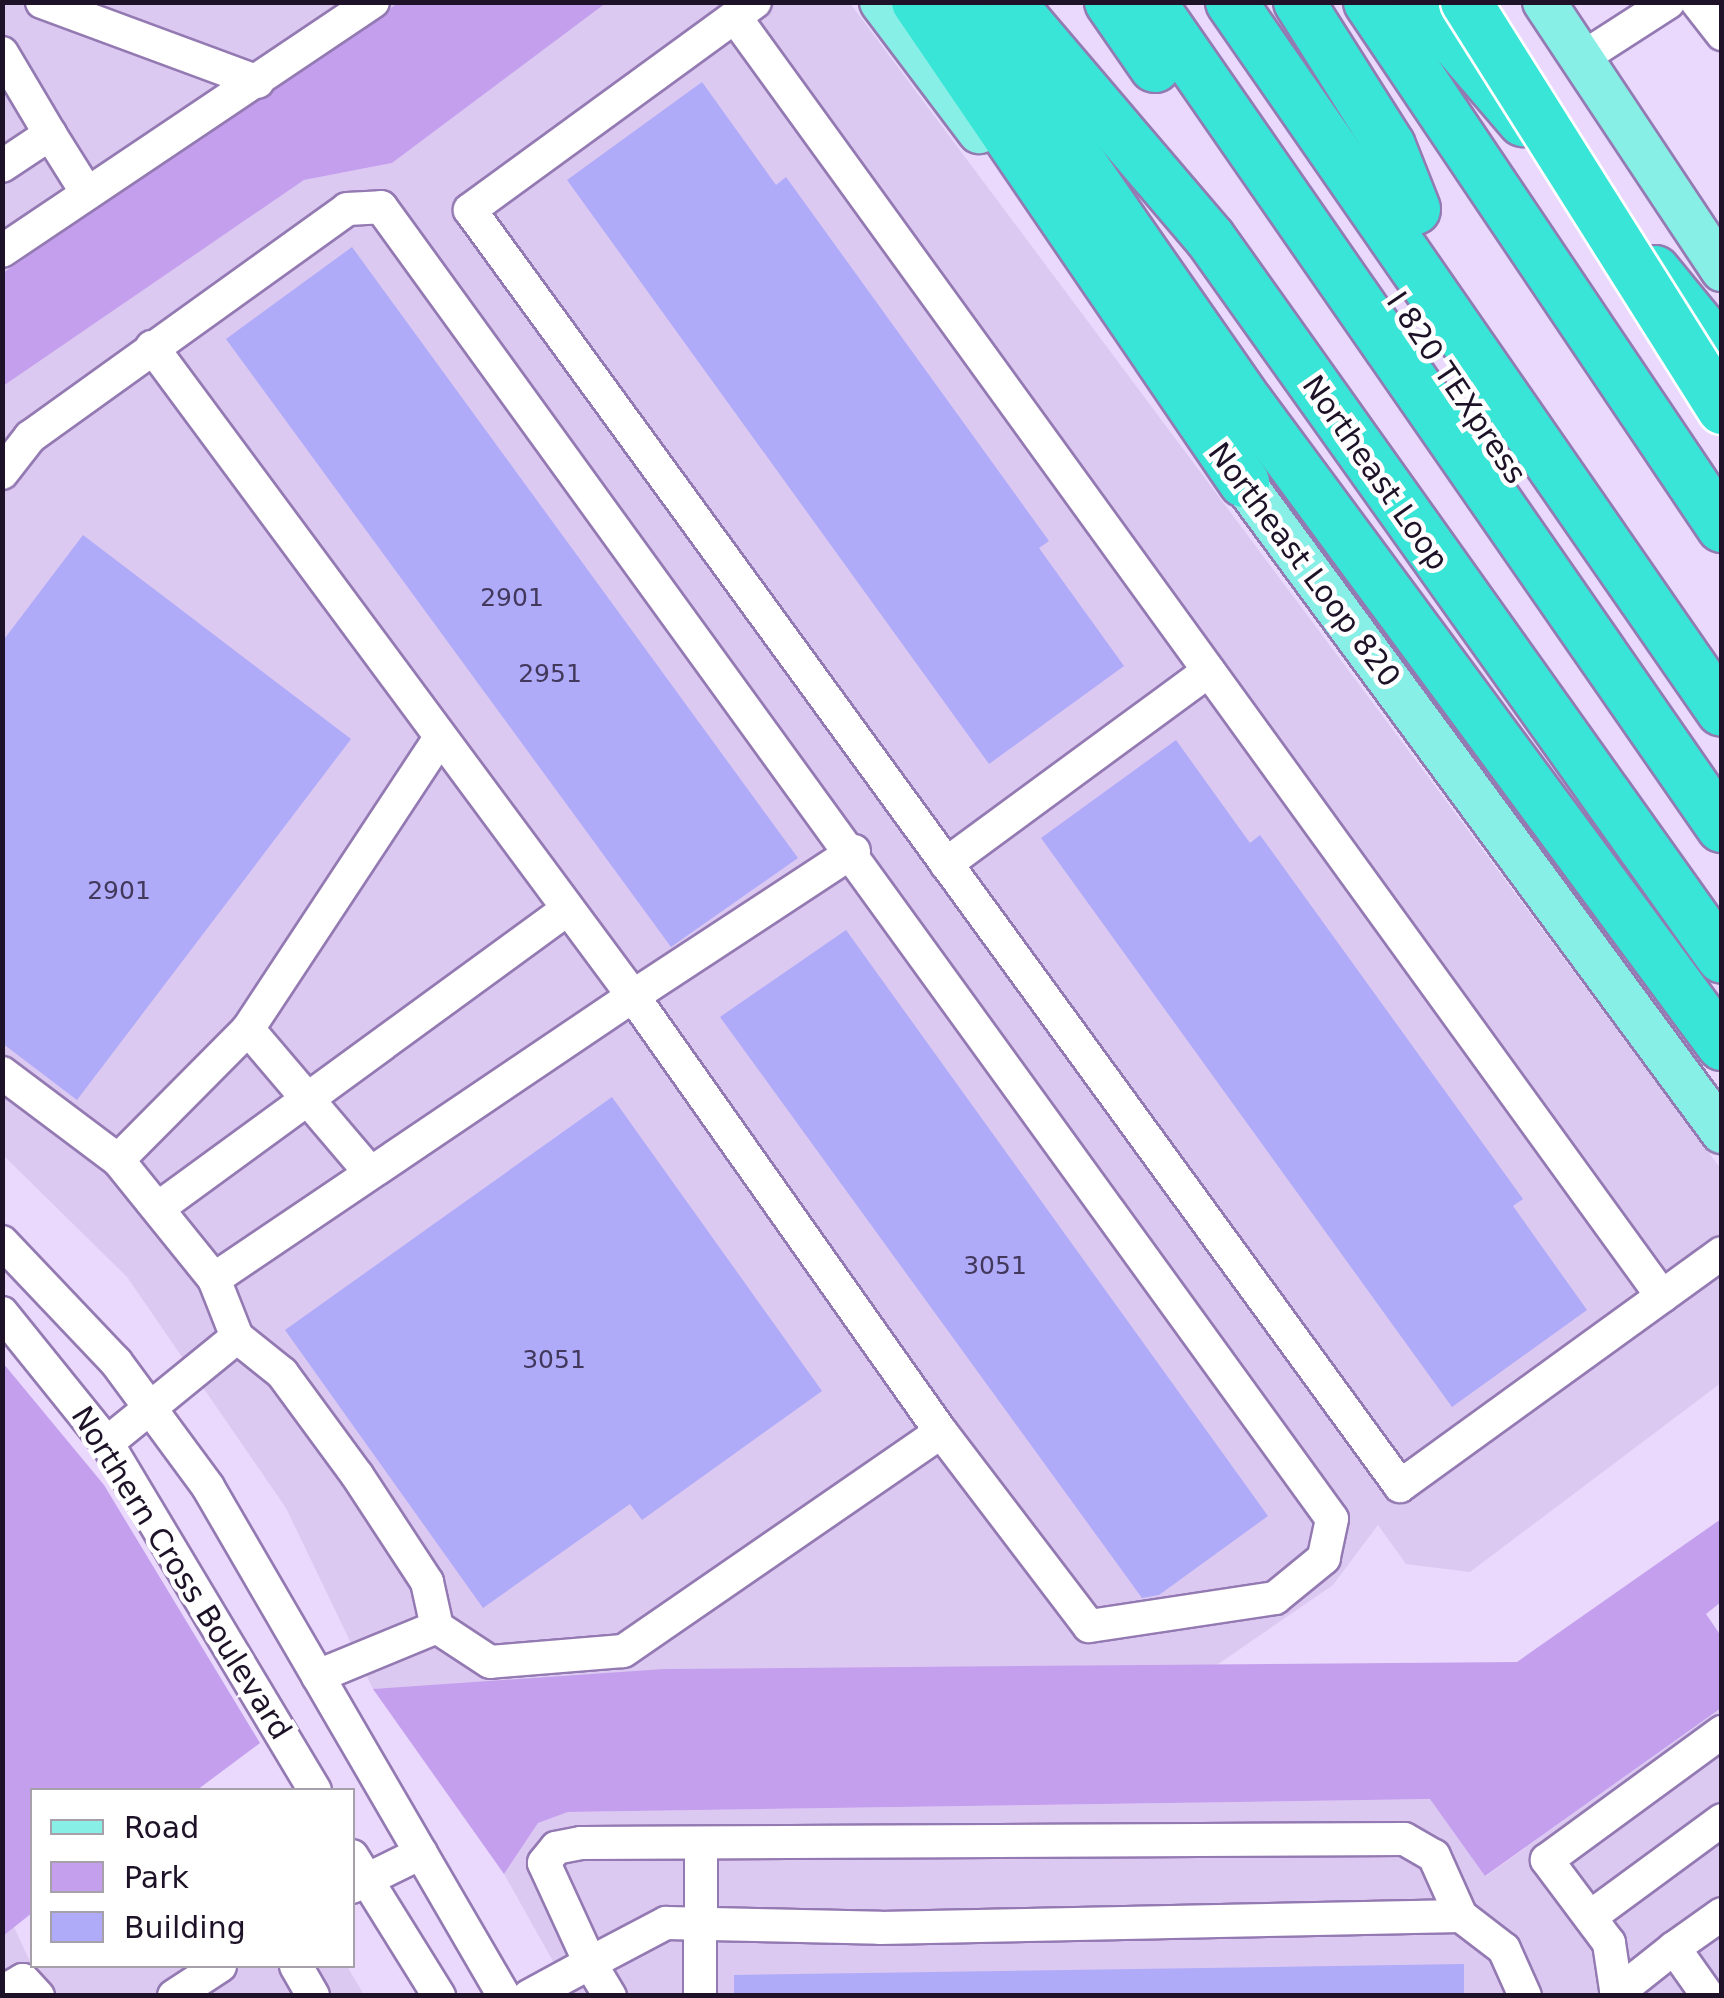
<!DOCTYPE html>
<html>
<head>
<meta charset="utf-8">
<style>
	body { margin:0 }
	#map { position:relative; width:1724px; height:1998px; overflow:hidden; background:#ead9fd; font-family:"DejaVu Sans",sans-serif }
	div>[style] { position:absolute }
	.built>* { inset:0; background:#dcc9f1 }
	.green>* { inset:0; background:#c49fed }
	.building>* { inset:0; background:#afabf9 }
	.roads { filter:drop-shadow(2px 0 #947ab2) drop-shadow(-2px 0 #947ab2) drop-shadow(0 2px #947ab2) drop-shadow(0 -2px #947ab2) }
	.minor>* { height:32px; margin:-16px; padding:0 16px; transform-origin:16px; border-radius:16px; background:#fff }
	.major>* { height:42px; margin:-21px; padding:0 21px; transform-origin:21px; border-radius:21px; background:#88efe6 }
	.highway>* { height:50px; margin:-25px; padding:0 25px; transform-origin:25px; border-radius:25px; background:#38e5d6 }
	.bridges { filter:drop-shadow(2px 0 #fff) drop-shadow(-2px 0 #fff) drop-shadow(0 2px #fff) drop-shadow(0 -2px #fff) }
	.highway-bridge>* { height:50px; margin:-25px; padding:0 25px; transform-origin:25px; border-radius:25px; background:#38e5d6 }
	span { translate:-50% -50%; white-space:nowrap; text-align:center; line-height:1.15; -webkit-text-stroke:9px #fff; paint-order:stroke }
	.number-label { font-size:25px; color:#42385c }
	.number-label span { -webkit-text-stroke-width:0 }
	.street-label { font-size:30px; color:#1d1227 }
	.frame { position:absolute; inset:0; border:5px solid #1d1227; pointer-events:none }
	.legend { position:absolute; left:30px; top:1788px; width:325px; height:180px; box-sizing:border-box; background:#fff; border:2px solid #a5a0a9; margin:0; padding:12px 18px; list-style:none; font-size:30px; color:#1d1227 }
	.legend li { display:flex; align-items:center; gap:20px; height:50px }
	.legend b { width:50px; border:2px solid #a5a0a9 }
</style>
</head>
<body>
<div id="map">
	<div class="built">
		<div style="clip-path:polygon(3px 3px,398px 3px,3px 273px)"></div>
		<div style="clip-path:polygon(606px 3px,850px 3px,1721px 1169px,1721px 1383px,1470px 1572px,1406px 1564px,1378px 1525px,1333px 1585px,1208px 1671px,373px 1689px,286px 1508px,127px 1277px,3px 1155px,2px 386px,304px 180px,392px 163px)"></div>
		<div style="clip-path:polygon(1721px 1708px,1721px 1995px,572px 1995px,504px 1874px,538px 1823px,568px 1812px,1431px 1799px,1486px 1876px)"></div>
		<div style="clip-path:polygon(14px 1927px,32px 1966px,347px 1966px,364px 1995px,3px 1996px,3px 1936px)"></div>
	</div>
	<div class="green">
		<div style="clip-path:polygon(398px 3px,606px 3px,392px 163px,304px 180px,3px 386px,3px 273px)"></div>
		<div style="clip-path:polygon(3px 1363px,104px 1485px,260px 1743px,197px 1790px,32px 1790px,32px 1913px,3px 1936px)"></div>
		<div style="clip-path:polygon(1721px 1519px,1721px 1602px,1706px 1614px,1721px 1636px,1721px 1708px,1485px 1876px,1430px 1799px,568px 1812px,538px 1823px,504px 1874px,373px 1689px,664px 1669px,1517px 1662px)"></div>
	</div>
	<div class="building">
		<div style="clip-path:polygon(702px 82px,776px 185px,786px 177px,1049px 541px,1039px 548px,1124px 666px,989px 764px,567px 180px)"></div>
		<div style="clip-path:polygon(352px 247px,798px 858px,671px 947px,226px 339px)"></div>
		<div style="clip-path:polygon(83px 535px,351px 739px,77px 1100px,2px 1043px,2px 642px)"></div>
		<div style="clip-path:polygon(1176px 740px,1250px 843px,1260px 835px,1523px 1199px,1513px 1206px,1587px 1310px,1452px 1407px,1041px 838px)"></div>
		<div style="clip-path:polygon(846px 930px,1268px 1516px,1159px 1595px,1142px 1598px,720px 1017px)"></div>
		<div style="clip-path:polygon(612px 1097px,822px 1391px,642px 1520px,630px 1504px,483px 1608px,285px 1330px)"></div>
		<div style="clip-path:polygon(1464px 1964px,1464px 1996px,734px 1996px,734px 1975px)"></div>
	</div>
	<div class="roads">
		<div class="minor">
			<div style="left:42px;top:2px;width:230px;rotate:20.3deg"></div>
			<div style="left:755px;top:2px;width:353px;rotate:143.9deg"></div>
			<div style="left:470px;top:210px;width:1579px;rotate:53.91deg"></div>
			<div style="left:1400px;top:1486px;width:397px;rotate:-35.9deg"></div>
			<div style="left:1697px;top:2px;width:41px;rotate:52deg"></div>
			<div style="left:735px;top:17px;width:1580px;rotate:54.07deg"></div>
			<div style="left:2px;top:53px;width:94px;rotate:59.3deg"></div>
			<div style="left:1582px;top:58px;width:103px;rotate:-32.8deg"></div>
			<div style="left:2px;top:166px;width:58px;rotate:-33.7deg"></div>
			<div style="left:50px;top:134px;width:70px;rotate:57.9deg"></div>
			<div style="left:2px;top:251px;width:447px;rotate:-33.9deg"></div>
			<div style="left:2px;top:473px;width:46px;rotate:-52.1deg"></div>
			<div style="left:30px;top:437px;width:390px;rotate:-35.7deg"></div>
			<div style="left:347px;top:209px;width:34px;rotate:-3deg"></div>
			<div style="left:381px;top:207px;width:1620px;rotate:54.06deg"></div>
			<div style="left:1332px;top:1519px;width:40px;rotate:102deg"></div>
			<div style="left:1324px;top:1558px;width:63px;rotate:140.8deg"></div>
			<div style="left:1275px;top:1598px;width:188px;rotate:171.4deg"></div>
			<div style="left:1089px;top:1626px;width:244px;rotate:-127.3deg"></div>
			<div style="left:941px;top:1432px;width:386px;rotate:145.4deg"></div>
			<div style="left:623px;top:1651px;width:133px;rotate:175.3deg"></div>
			<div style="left:490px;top:1662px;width:64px;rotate:-146.6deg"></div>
			<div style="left:437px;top:1627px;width:129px;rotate:157.6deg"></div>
			<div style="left:854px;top:851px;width:264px;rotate:146.7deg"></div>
			<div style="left:633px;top:996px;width:534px;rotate:54.76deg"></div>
			<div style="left:946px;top:864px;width:326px;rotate:-36.3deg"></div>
			<div style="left:248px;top:1029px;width:184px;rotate:49.6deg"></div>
			<div style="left:2px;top:1073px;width:145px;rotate:36.9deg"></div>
			<div style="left:118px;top:1160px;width:153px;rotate:51.1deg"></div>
			<div style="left:118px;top:1160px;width:185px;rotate:-45.2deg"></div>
			<div style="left:248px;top:1029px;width:347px;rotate:-56.6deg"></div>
			<div style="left:161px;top:1206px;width:500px;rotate:-36.14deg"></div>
			<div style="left:2px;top:1242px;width:166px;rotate:46.5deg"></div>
			<div style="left:116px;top:1362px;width:155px;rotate:53.6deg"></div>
			<div style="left:208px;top:1487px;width:589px;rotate:59.82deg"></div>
			<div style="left:2px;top:1313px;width:167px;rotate:51.1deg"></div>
			<div style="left:107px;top:1443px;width:405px;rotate:59.1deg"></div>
			<div style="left:237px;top:1337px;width:58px;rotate:38.7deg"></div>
			<div style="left:282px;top:1373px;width:127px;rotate:53.7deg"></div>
			<div style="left:357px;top:1475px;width:128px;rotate:56.8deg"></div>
			<div style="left:427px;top:1582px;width:46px;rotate:77.5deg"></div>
			<div style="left:107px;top:1443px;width:168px;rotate:-39.2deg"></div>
			<div style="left:237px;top:1337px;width:62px;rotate:-111.6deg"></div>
			<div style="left:214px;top:1279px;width:506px;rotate:-34.04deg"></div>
			<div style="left:633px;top:996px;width:808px;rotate:-126.54deg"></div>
			<div style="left:352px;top:1856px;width:165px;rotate:58.1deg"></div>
			<div style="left:352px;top:1887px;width:77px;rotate:-26.2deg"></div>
			<div style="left:1461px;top:1916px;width:66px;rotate:-114.2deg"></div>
			<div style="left:1434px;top:1856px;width:34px;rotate:-150deg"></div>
			<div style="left:1404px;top:1839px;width:823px;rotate:179.72deg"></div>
			<div style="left:581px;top:1843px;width:25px;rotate:169deg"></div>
			<div style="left:556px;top:1848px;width:19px;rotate:129deg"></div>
			<div style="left:544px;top:1863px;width:110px;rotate:65.3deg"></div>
			<div style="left:590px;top:1963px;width:86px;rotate:-27.8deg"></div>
			<div style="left:666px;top:1923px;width:214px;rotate:1.3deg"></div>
			<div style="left:880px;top:1928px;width:581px;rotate:-1.18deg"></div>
			<div style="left:1461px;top:1916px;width:54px;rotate:37.5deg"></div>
			<div style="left:1504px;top:1949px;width:51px;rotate:65.9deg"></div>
			<div style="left:1590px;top:1917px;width:164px;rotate:-36.3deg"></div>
			<div style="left:296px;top:1966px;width:34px;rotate:60deg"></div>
			<div style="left:2px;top:1992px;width:24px;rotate:-30deg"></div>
			<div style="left:23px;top:1980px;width:22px;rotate:47deg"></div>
			<div style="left:1616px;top:1994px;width:74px;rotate:-38.4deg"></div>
			<div style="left:174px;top:1996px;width:55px;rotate:-33.1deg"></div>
			<div style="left:529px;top:1996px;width:69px;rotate:-28.4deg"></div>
			<div style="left:590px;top:1963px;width:39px;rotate:59deg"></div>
			<div style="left:700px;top:1996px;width:152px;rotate:-89.6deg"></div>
			<div style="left:1617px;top:1996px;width:54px;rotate:-98.6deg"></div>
			<div style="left:1609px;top:1943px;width:104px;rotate:-126.8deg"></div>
			<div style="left:1547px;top:1860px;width:217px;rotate:-36.2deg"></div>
			<div style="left:1708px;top:1996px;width:59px;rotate:-125.3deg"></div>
			<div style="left:1674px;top:1948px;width:59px;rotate:-35.3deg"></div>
		</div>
		<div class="major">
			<div style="left:881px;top:2px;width:163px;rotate:53deg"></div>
			<div style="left:1544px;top:2px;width:322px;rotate:56.4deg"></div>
			<div style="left:1224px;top:456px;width:840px;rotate:53.62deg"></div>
		</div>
		<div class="highway">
			<div style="left:917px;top:2px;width:581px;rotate:55.74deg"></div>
			<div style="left:969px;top:2px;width:489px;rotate:55.2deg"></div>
			<div style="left:1248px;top:403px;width:798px;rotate:53.56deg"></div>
			<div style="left:1009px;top:2px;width:310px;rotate:49.6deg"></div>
			<div style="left:1210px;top:238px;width:883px;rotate:54.58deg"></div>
			<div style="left:1110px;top:2px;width:79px;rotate:55.3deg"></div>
			<div style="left:1150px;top:2px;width:1004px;rotate:55.27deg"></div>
			<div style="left:1231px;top:2px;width:862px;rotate:55.3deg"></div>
			<div style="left:1299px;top:2px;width:170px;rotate:57.7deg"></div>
			<div style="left:1390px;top:146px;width:68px;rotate:68.4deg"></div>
			<div style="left:1369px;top:2px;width:633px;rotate:56.08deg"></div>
			<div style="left:1421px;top:2px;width:157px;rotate:49.4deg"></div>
			<div style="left:1655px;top:271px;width:106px;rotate:50.7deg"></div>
		</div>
	</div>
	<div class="bridges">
		<div class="highway-bridge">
			<div style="left:1466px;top:2px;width:481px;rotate:57.8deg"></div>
		</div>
	</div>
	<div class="number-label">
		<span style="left:512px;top:598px">2901</span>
		<span style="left:550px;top:674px">2951</span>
		<span style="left:119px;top:891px">2901</span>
		<span style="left:995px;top:1266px">3051</span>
		<span style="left:554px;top:1360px">3051</span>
	</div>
	<div class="street-label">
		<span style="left:1456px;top:388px;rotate:56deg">I 820 TEXpress</span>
		<span style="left:1375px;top:473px;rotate:55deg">Northeast Loop</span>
		<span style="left:1304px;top:565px;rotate:53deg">Northeast Loop 820</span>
		<span style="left:181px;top:1573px;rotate:58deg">Northern Cross Boulevard</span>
	</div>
	<div class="frame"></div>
	<ul class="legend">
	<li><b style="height:12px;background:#88efe6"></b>Road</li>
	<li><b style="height:28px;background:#c49fed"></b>Park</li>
	<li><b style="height:28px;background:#afabf9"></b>Building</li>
	</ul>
</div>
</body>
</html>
